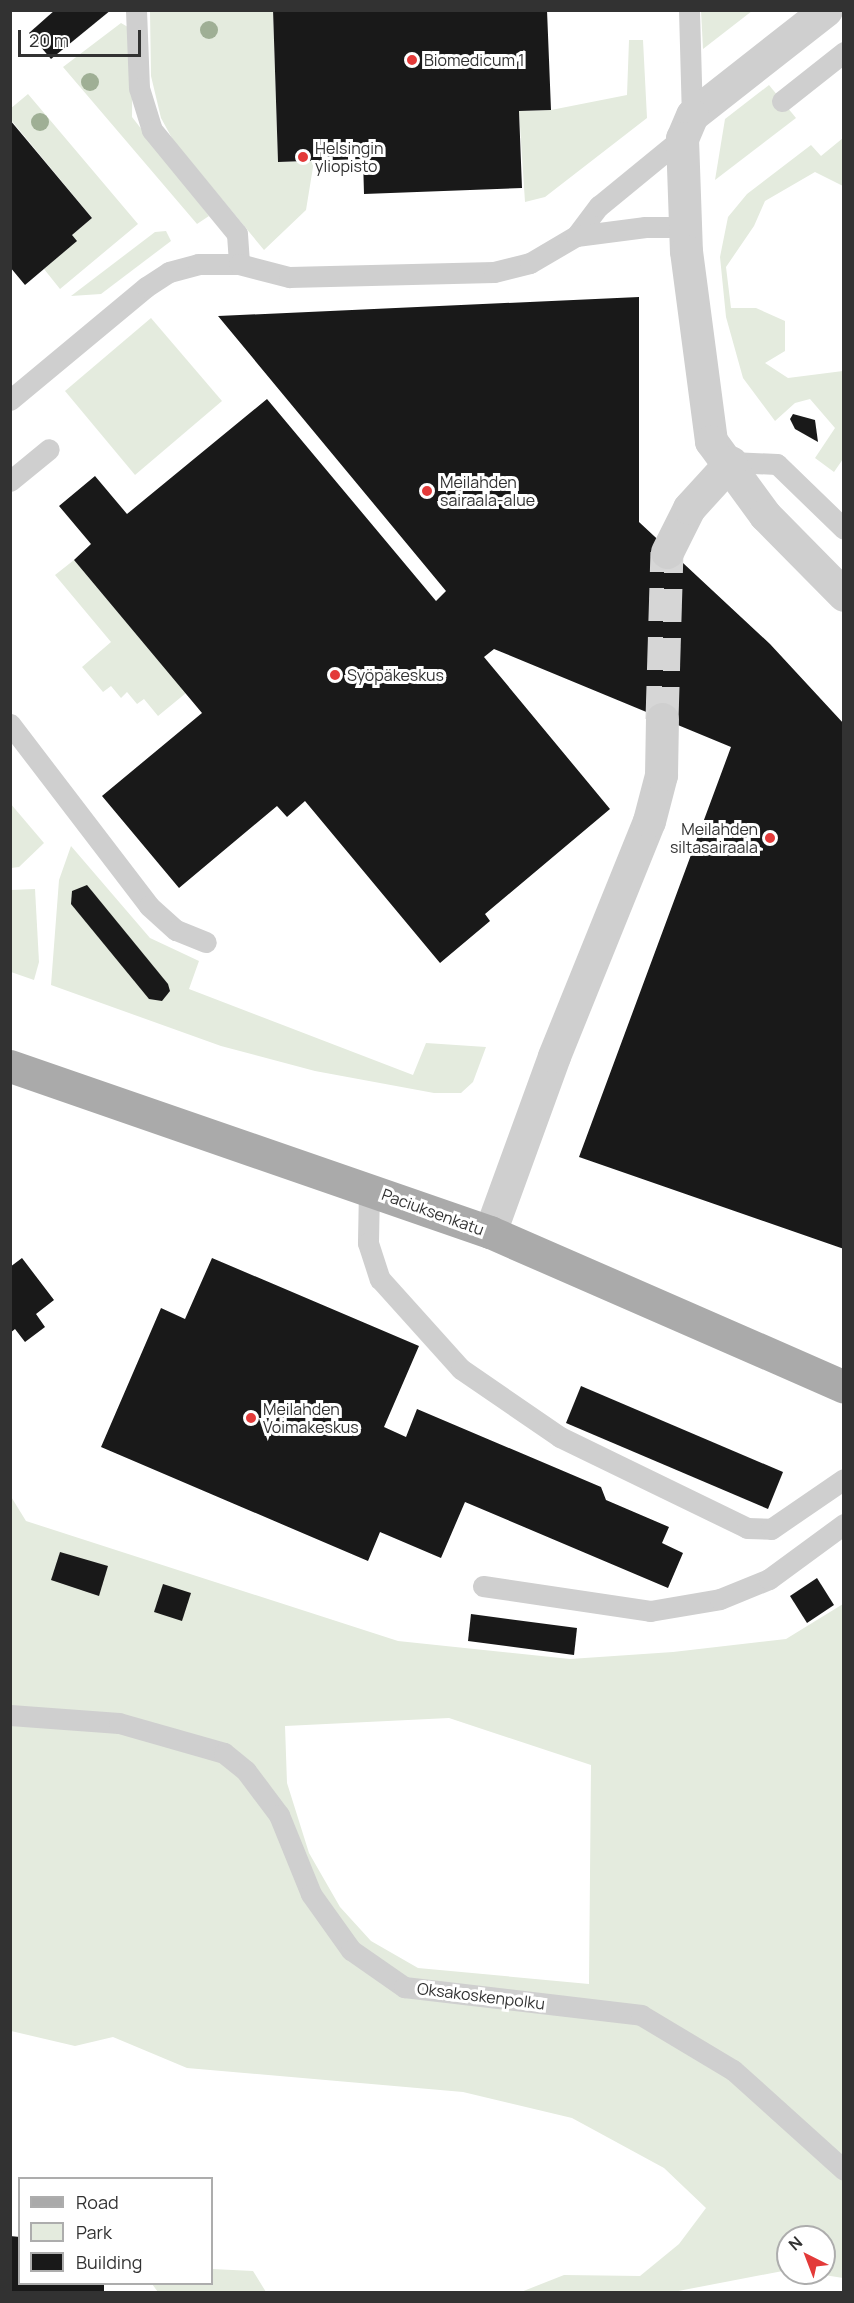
<!DOCTYPE html>
<html>
<head>
<meta charset="utf-8">
<style>
	body { margin:0 }
	#map { position:relative; width:854px; height:2303px; overflow:hidden; background:#fff; font-family:Manrope,sans-serif }
	div>[style] { position:absolute }
	.green>* { inset:0; background:#e4ebde }
	.building>* { inset:0; background:#191919 }
	.street-tunnel>* { height:33px; margin-top:-16.5px; transform-origin:0; background:repeating-linear-gradient(90deg,#d6d6d6 0 33px,transparent 0 49px) }
	.lane>* { height:21px; margin:-10.5px; padding:0 10.5px; transform-origin:10.5px; border-radius:10.5px; background:#cfcfcf }
	.street>* { height:33px; margin:-16.5px; padding:0 16.5px; transform-origin:16.5px; border-radius:16.5px; background:#cfcfcf }
	.primary>* { height:33px; margin:-16.5px; padding:0 16.5px; transform-origin:16.5px; border-radius:16.5px; background:#aaa }
	.trees>* { width:18px; height:18px; margin:-9px; border-radius:50%; background:#9faf95 }
	.dots>* { width:16px; height:16px; translate:-50% -50%; box-sizing:border-box; border:3px solid #fff; border-radius:50% }
	span { translate:-50% -50%; white-space:nowrap; text-align:center; line-height:1.15; -webkit-text-stroke:6px #fff; paint-order:stroke }
	.poi-label { font-size:16px; color:#323232 }
	.left { translate:0 -50%; text-align:left }
	.right { translate:-100% -50%; text-align:right }
	.street-label { font-size:16px; color:#323232 }
	.frame { position:absolute; inset:0; border:12px solid #323232; pointer-events:none }
	.legend { position:absolute; left:18px; top:2177px; width:195px; height:108px; box-sizing:border-box; background:#fff; border:2px solid #adadad; margin:0; padding:8px 10px; list-style:none; font-size:18px; color:#323232 }
	.legend li { display:flex; align-items:center; gap:12px; height:30px }
	.legend b { width:30px; border:2px solid #adadad }
	.north { position:absolute; left:776px; top:2225px; width:60px; height:60px; box-sizing:border-box; background:#fff; border:2px solid #adadad; border-radius:50%; rotate:318deg; font-size:16px; font-weight:700; line-height:24px; text-align:center; color:#323232 }
	.north::after { content:''; display:block; margin:auto; width:21px; height:27px; background:#e33a39; clip-path:polygon(50% 0,100% 100%,50% 72%,0 100%) }
	.scale { position:absolute; left:18px; top:30px; width:123px; height:27px; box-sizing:border-box; border:3px solid #323232; border-top:0; padding-left:8px; font-size:18px; line-height:21px; white-space:nowrap; color:#323232; -webkit-text-stroke:4px #fff; paint-order:stroke }
</style>
</head>
<body>
<div id="map">
	<div class="green">
		<div style="clip-path:polygon(150px 11px,273px 11px,278px 162px,314px 161px,306px 210px,264px 250px,173px 140px,161px 118px,151px 76px)"></div>
		<div style="clip-path:polygon(701px 11px,701px 10px,752px 11px,703px 49px)"></div>
		<div style="clip-path:polygon(121px 23px,133px 30px,132px 117px,209px 216px,197px 224px,63px 67px)"></div>
		<div style="clip-path:polygon(629px 40px,643px 40px,647px 118px,545px 197px,525px 202px,519px 111px,551px 110px,627px 95px)"></div>
		<div style="clip-path:polygon(769px 85px,796px 118px,715px 180px,725px 119px)"></div>
		<div style="clip-path:polygon(28px 94px,138px 224px,60px 289px,44px 269px,76px 241px,72px 235px,92px 218px,11px 120px,10px 109px)"></div>
		<div style="clip-path:polygon(843px 138px,843px 186px,815px 172px,765px 201px,754px 226px,726px 267px,731px 308px,756px 308px,785px 321px,785px 351px,765px 363px,788px 378px,843px 371px,843px 459px,834px 472px,815px 458px,835px 428px,810px 399px,795px 403px,775px 421px,743px 378px,726px 317px,720px 257px,728px 217px,747px 194px,811px 145px,821px 156px)"></div>
		<div style="clip-path:polygon(166px 231px,171px 241px,101px 294px,71px 296px,155px 232px)"></div>
		<div style="clip-path:polygon(151px 318px,222px 401px,135px 475px,65px 391px)"></div>
		<div style="clip-path:polygon(74px 560px,186px 693px,158px 716px,144px 699px,137px 704px,127px 692px,121px 698px,111px 686px,103px 692px,82px 667px,111px 642px,55px 575px)"></div>
		<div style="clip-path:polygon(10px 803px,44px 843px,19px 867px,11px 868px)"></div>
		<div style="clip-path:polygon(71px 846px,150px 938px,199px 961px,189px 989px,413px 1075px,426px 1043px,486px 1047px,473px 1082px,461px 1093px,434px 1093px,315px 1071px,221px 1046px,51px 985px,59px 880px)"></div>
		<div style="clip-path:polygon(35px 889px,39px 962px,34px 980px,11px 972px,10px 890px)"></div>
		<div style="clip-path:polygon(evenodd,10px 1495px,26px 1521px,398px 1641px,570px 1659px,673px 1652px,786px 1639px,843px 1604px,843px 2278px,812px 2273px,824px 2273px,824px 2237px,788px 2237px,788px 2270px,673px 2292px,521px 2292px,564px 2275px,640px 2276px,679px 2244px,706px 2208px,664px 2168px,572px 2118px,463px 2092px,187px 2068px,113px 2037px,75px 2046px,11px 2031px,10px 1495px,449px 1718px,591px 1765px,589px 1984px,418px 1968px,371px 1941px,340px 1907px,309px 1853px,287px 1783px,285px 1726px,449px 1718px)"></div>
		<div style="clip-path:polygon(212px 2269px,253px 2271px,266px 2292px,158px 2292px,152px 2284px,212px 2284px)"></div>
	</div>
	<div class="building">
		<div style="clip-path:polygon(55px 10px,111px 10px,51px 59px,29px 33px)"></div>
		<div style="clip-path:polygon(273px 10px,547px 10px,551px 110px,519px 111px,522px 188px,364px 194px,363px 159px,278px 162px)"></div>
		<div style="clip-path:polygon(10px 120px,92px 218px,72px 235px,77px 241px,25px 285px,10px 267px)"></div>
		<div style="clip-path:polygon(639px 297px,639px 522px,770px 644px,844px 724px,844px 1249px,579px 1157px,731px 747px,494px 649px,484px 657px,610px 809px,485px 914px,490px 921px,440px 963px,305px 801px,287px 817px,277px 806px,179px 888px,102px 796px,202px 713px,74px 560px,91px 544px,59px 506px,95px 476px,127px 514px,267px 399px,436px 601px,446px 591px,218px 316px)"></div>
		<div style="clip-path:polygon(793px 414px,815px 420px,818px 442px,795px 429px,790px 419px)"></div>
		<div style="clip-path:polygon(87px 885px,168px 984px,170px 991px,162px 1001px,149px 999px,71px 904px,72px 891px)"></div>
		<div style="clip-path:polygon(22px 1258px,54px 1300px,36px 1314px,45px 1327px,25px 1342px,15px 1329px,10px 1333px,10px 1267px)"></div>
		<div style="clip-path:polygon(212px 1258px,419px 1346px,384px 1427px,406px 1437px,417px 1409px,601px 1487px,606px 1500px,669px 1527px,662px 1543px,683px 1553px,668px 1588px,465px 1502px,441px 1558px,380px 1532px,368px 1561px,101px 1447px,161px 1308px,185px 1319px)"></div>
		<div style="clip-path:polygon(581px 1386px,783px 1472px,768px 1509px,566px 1423px)"></div>
		<div style="clip-path:polygon(60px 1552px,108px 1566px,99px 1596px,51px 1580px)"></div>
		<div style="clip-path:polygon(817px 1578px,834px 1605px,807px 1623px,790px 1596px)"></div>
		<div style="clip-path:polygon(163px 1584px,191px 1593px,182px 1621px,154px 1612px)"></div>
		<div style="clip-path:polygon(471px 1614px,577px 1628px,574px 1655px,468px 1641px)"></div>
		<div style="clip-path:polygon(10px 2236px,20px 2237px,20px 2284px,104px 2284px,104px 2292px,10px 2292px)"></div>
	</div>
	<div class="street-tunnel">
		<div style="left:662px;top:719px;width:167px;rotate:-88.3deg"></div>
	</div>
	<div class="lane">
		<div style="left:136px;top:10px;width:78px;rotate:87.8deg"></div>
		<div style="left:139px;top:88px;width:44px;rotate:72.8deg"></div>
		<div style="left:152px;top:130px;width:134px;rotate:50.7deg"></div>
		<div style="left:237px;top:234px;width:30px;rotate:86deg"></div>
		<div style="left:689px;top:10px;width:105px;rotate:88.4deg"></div>
		<div style="left:782px;top:101px;width:79px;rotate:-38.3deg"></div>
		<div style="left:576px;top:236px;width:38px;rotate:-53deg"></div>
		<div style="left:599px;top:206px;width:107px;rotate:-39.3deg"></div>
		<div style="left:10px;top:400px;width:177px;rotate:-39.7deg"></div>
		<div style="left:146px;top:287px;width:27px;rotate:-33deg"></div>
		<div style="left:169px;top:272px;width:30px;rotate:-15deg"></div>
		<div style="left:198px;top:264px;width:41px"></div>
		<div style="left:239px;top:264px;width:52px;rotate:14.6deg"></div>
		<div style="left:289px;top:277px;width:205px;rotate:-1.4deg"></div>
		<div style="left:494px;top:272px;width:37px;rotate:-14deg"></div>
		<div style="left:530px;top:263px;width:53px;rotate:-30.4deg"></div>
		<div style="left:576px;top:236px;width:70px;rotate:-7.4deg"></div>
		<div style="left:645px;top:227px;width:40px"></div>
		<div style="left:731px;top:462px;width:46px;rotate:2.5deg"></div>
		<div style="left:777px;top:464px;width:93px;rotate:44.1deg"></div>
		<div style="left:10px;top:481px;width:50px;rotate:-39.4deg"></div>
		<div style="left:10px;top:724px;width:229px;rotate:52.6deg"></div>
		<div style="left:149px;top:906px;width:36px;rotate:42deg"></div>
		<div style="left:176px;top:930px;width:32px;rotate:22deg"></div>
		<div style="left:369px;top:1189px;width:54px;rotate:91.1deg"></div>
		<div style="left:368px;top:1243px;width:38px;rotate:72deg"></div>
		<div style="left:380px;top:1279px;width:121px;rotate:48deg"></div>
		<div style="left:461px;top:1369px;width:120px;rotate:34.5deg"></div>
		<div style="left:560px;top:1437px;width:208px;rotate:25.9deg"></div>
		<div style="left:747px;top:1528px;width:24px;rotate:2deg"></div>
		<div style="left:771px;top:1529px;width:88px;rotate:-34.4deg"></div>
		<div style="left:483px;top:1586px;width:169px;rotate:8.5deg"></div>
		<div style="left:650px;top:1611px;width:71px;rotate:-9.7deg"></div>
		<div style="left:720px;top:1599px;width:53px;rotate:-22.2deg"></div>
		<div style="left:769px;top:1579px;width:93px;rotate:-36.3deg"></div>
		<div style="left:10px;top:1715px;width:109px;rotate:4.2deg"></div>
		<div style="left:119px;top:1723px;width:109px;rotate:15.9deg"></div>
		<div style="left:224px;top:1753px;width:28px;rotate:39deg"></div>
		<div style="left:246px;top:1771px;width:55px;rotate:53.1deg"></div>
		<div style="left:279px;top:1815px;width:85px;rotate:67.9deg"></div>
		<div style="left:311px;top:1894px;width:69px;rotate:54.5deg"></div>
		<div style="left:351px;top:1950px;width:65px;rotate:34.9deg"></div>
		<div style="left:404px;top:1987px;width:239px;rotate:6.7deg"></div>
		<div style="left:641px;top:2015px;width:107px;rotate:30.9deg"></div>
		<div style="left:733px;top:2070px;width:149px;rotate:42deg"></div>
	</div>
	<div class="street">
		<div style="left:826px;top:10px;width:170px;rotate:141.9deg"></div>
		<div style="left:692px;top:115px;width:25px;rotate:113deg"></div>
		<div style="left:682px;top:138px;width:113px;rotate:88deg"></div>
		<div style="left:686px;top:251px;width:192px;rotate:82.5deg"></div>
		<div style="left:711px;top:441px;width:92px;rotate:53.9deg"></div>
		<div style="left:765px;top:515px;width:112px;rotate:45.4deg"></div>
		<div style="left:667px;top:552px;width:49px;rotate:-63.4deg"></div>
		<div style="left:689px;top:508px;width:62px;rotate:-47.6deg"></div>
		<div style="left:490px;top:1232px;width:187px;rotate:-70deg"></div>
		<div style="left:554px;top:1056px;width:253px;rotate:-68deg"></div>
		<div style="left:649px;top:821px;width:48px;rotate:-75.4deg"></div>
		<div style="left:661px;top:775px;width:56px;rotate:-89deg"></div>
	</div>
	<div class="primary">
		<div style="left:10px;top:1066px;width:508px;rotate:19.08deg"></div>
		<div style="left:490px;top:1232px;width:386px;rotate:23.6deg"></div>
	</div>
	<div class="trees">
		<div style="left:209px;top:30px"></div>
		<div style="left:90px;top:82px"></div>
		<div style="left:40px;top:122px"></div>
	</div>
	<div class="dots">
		<div style="left:412px;top:60px;background:#e33a39"></div>
		<div style="left:303px;top:157px;background:#e33a39"></div>
		<div style="left:427px;top:491px;background:#e33a39"></div>
		<div style="left:335px;top:675px;background:#e33a39"></div>
		<div style="left:770px;top:838px;background:#e33a39"></div>
		<div style="left:251px;top:1418px;background:#e33a39"></div>
	</div>
	<div class="poi-label">
		<span class="left" style="left:424px;top:60px">Biomedicum 1</span>
		<span class="left" style="left:315px;top:157px">Helsingin<br>yliopisto</span>
		<span class="left" style="left:440px;top:491px">Meilahden<br>sairaala-alue</span>
		<span class="left" style="left:347px;top:675px">Syöpäkeskus</span>
		<span class="right" style="left:758px;top:838px">Meilahden<br>siltasairaala</span>
		<span class="left" style="left:263px;top:1418px">Meilahden<br>Voimakeskus</span>
	</div>
	<div class="street-label">
		<span style="left:433px;top:1212px;rotate:20deg">Paciuksenkatu</span>
		<span style="left:481px;top:1996px;rotate:7deg">Oksakoskenpolku</span>
	</div>
	<div class="frame"></div>
	<ul class="legend">
	<li><b style="height:8px;background:#aaa"></b>Road</li>
	<li><b style="height:16px;background:#e4ebde"></b>Park</li>
	<li><b style="height:16px;background:#191919"></b>Building</li>
	</ul>
	<div class="north">N</div>
	<div class="scale">20 m</div>
</div>
</body>
</html>
